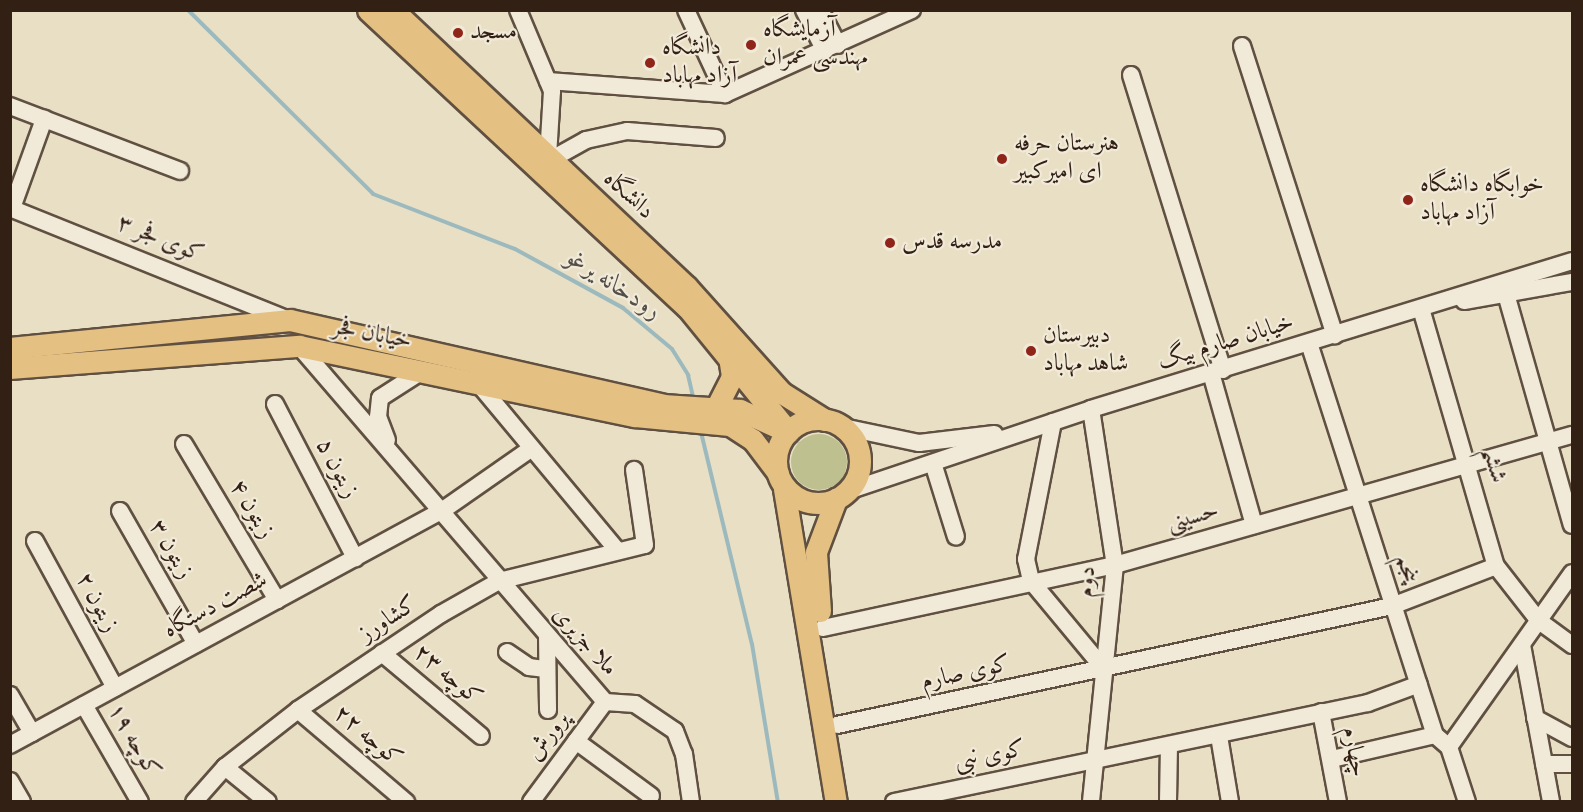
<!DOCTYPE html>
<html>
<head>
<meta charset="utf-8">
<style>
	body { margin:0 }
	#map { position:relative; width:1583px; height:812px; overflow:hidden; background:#e9dfc4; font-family:"Sorts Mill Goudy",Amiri,serif }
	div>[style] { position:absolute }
	.green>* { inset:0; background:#bec08f }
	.round { border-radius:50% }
	.stream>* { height:4px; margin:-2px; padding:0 2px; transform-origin:2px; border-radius:2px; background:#9cbabe }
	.roads { filter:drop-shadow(2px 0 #605041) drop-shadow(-2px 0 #605041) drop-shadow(0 2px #605041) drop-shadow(0 -2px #605041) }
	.minor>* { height:16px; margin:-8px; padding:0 8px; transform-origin:8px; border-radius:8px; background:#f1ead9 }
	.major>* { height:21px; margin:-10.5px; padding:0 10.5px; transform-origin:10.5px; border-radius:10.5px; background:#e4c082 }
	.major>.ring { margin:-10.5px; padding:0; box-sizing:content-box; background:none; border:21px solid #e4c082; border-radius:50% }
	.dots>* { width:16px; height:16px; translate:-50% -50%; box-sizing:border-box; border:3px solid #f1ead9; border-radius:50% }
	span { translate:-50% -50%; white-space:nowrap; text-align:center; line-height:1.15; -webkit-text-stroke:4.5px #f1ead9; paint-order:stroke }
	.poi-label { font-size:24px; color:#332015 }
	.left { translate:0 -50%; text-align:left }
	.street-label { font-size:24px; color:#332015 }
	.water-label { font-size:26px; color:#524e48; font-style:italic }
	.frame { position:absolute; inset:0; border:12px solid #332015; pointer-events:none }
</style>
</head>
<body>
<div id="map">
	<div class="green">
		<div class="round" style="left:791px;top:434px;width:56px;height:56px"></div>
	</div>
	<div class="stream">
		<div style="left:188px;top:10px;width:261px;rotate:44.8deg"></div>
		<div style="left:373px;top:194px;width:152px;rotate:21.2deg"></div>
		<div style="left:515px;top:249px;width:123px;rotate:28.6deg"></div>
		<div style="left:623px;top:308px;width:64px;rotate:39.9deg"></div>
		<div style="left:672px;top:349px;width:31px;rotate:58deg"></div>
		<div style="left:688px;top:375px;width:26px;rotate:77deg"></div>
		<div style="left:700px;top:428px;width:222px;rotate:76.5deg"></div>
		<div style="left:752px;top:644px;width:160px;rotate:80.7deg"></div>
	</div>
	<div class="roads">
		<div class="minor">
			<div style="left:518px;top:10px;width:88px;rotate:67.2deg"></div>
			<div style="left:552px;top:91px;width:65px;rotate:93.5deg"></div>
			<div style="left:686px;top:10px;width:93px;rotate:65.1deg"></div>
			<div style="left:804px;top:10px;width:46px;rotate:62.9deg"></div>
			<div style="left:820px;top:10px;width:39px;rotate:63deg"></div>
			<div style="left:1242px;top:46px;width:304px;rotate:72.2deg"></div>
			<div style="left:1131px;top:75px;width:309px;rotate:72.7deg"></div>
			<div style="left:548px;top:81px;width:177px;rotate:4.2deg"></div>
			<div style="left:725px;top:94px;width:205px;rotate:-24.2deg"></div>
			<div style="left:10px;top:106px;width:182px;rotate:20.9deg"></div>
			<div style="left:552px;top:159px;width:39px;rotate:-29deg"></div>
			<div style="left:586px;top:140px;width:42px;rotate:-12.4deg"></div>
			<div style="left:627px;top:131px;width:89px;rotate:4.5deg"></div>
			<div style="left:10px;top:208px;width:301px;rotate:21.9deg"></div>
			<div style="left:12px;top:208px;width:95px;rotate:-70.2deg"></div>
			<div style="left:1506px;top:294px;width:240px;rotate:74.1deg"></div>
			<div style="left:1464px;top:301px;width:110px;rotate:-10deg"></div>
			<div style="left:1422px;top:312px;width:265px;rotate:73.8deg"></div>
			<div style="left:1496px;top:566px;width:70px;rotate:52deg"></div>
			<div style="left:1539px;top:621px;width:41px;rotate:36deg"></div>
			<div style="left:1309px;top:343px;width:412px;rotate:72.2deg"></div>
			<div style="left:1435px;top:735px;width:18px;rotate:41deg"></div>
			<div style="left:1449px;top:747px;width:58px;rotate:71.9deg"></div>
			<div style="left:299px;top:346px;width:469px;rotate:49.3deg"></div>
			<div style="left:605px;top:702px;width:30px;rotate:4deg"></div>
			<div style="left:635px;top:704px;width:48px;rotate:34deg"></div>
			<div style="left:675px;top:731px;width:25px;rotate:69deg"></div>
			<div style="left:684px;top:754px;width:49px;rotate:81.7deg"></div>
			<div style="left:1211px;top:373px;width:158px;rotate:74.2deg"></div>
			<div style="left:477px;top:382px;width:219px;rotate:50.2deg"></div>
			<div style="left:275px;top:404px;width:174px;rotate:62.5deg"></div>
			<div style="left:1091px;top:409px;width:158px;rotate:81.3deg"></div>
			<div style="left:1115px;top:565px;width:238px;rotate:95.8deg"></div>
			<div style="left:1053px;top:422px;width:140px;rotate:101.1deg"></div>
			<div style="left:1026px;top:559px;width:23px;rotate:77deg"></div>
			<div style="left:1031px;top:581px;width:116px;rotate:50.3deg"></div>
			<div style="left:843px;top:427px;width:78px;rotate:11.9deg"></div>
			<div style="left:919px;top:443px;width:76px;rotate:-6.8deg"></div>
			<div style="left:387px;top:440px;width:25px;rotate:-111deg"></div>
			<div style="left:378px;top:417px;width:19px;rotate:-84deg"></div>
			<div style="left:380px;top:398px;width:50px;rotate:-32.7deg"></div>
			<div style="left:184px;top:444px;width:182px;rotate:59.2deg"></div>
			<div style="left:933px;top:463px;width:77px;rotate:72.7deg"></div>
			<div style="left:848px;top:491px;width:256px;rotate:-18.6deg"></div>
			<div style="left:1091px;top:409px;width:503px;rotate:-17.1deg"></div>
			<div style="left:120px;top:511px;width:153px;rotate:60.3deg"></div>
			<div style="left:35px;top:541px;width:167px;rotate:61.4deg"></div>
			<div style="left:823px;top:628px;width:299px;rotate:-12.2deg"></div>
			<div style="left:1115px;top:565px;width:475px;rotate:-15.9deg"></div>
			<div style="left:547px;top:636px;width:74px;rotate:89.2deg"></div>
			<div style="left:1522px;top:645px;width:160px;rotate:79.5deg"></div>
			<div style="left:507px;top:652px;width:27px;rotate:34deg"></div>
			<div style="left:529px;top:667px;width:17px;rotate:7deg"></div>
			<div style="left:382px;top:653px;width:129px;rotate:40deg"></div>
			<div style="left:10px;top:695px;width:44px;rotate:59.9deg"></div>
			<div style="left:84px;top:705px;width:112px;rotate:60deg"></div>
			<div style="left:298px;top:710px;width:142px;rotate:40.4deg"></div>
			<div style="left:1321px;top:712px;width:92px;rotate:79.3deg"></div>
			<div style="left:1535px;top:718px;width:42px;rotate:28.4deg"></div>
			<div style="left:837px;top:725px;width:568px;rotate:-12.1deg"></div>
			<div style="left:1392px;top:606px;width:111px;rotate:-21deg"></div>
			<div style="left:1219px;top:736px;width:67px;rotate:80.5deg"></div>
			<div style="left:576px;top:741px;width:93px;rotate:36.3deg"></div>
			<div style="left:10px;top:745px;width:493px;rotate:-28.5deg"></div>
			<div style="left:443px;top:510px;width:105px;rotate:-34.9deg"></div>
			<div style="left:1449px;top:747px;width:213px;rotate:-54.7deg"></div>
			<div style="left:1332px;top:759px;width:106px;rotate:-13.1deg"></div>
			<div style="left:1544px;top:764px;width:28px"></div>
			<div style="left:225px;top:767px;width:55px;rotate:39.1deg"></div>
			<div style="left:10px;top:781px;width:24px;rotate:60deg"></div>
			<div style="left:194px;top:802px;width:47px;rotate:-48.5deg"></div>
			<div style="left:225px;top:767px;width:93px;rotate:-38deg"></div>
			<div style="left:298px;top:710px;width:172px;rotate:-33.9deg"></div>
			<div style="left:441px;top:614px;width:67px;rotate:-29.6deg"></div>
			<div style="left:499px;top:581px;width:150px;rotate:-13.9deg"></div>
			<div style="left:645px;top:545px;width:76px;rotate:-98.3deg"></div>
			<div style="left:531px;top:802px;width:124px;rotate:-53.5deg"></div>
			<div style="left:894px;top:802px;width:484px;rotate:-11.8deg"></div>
			<div style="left:1368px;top:703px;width:54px;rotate:-20.4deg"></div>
			<div style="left:1168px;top:802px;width:56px;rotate:-89deg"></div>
		</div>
		<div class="major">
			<div style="left:368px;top:10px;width:436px;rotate:43deg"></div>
			<div style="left:687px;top:307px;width:151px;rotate:50.9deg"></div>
			<div style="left:393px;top:10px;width:403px;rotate:43.3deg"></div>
			<div style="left:686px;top:286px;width:144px;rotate:48.1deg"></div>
			<div style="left:782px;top:393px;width:51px;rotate:32.1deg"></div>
			<div style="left:10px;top:348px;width:281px;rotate:-5.7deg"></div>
			<div style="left:290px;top:320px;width:383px;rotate:12.8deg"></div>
			<div style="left:663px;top:405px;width:77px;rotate:3.7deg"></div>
			<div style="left:740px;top:410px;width:53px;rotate:24.6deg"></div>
			<div style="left:10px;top:368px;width:290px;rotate:-4.4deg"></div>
			<div style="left:299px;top:346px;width:343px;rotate:11.8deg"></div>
			<div style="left:635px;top:416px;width:95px;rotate:5.4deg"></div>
			<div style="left:730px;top:425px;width:27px;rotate:33deg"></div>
			<div style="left:753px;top:440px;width:41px;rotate:52.9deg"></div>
			<div style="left:717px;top:406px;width:34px;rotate:-63deg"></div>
			<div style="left:732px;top:376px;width:18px;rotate:-99deg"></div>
			<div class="ring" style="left:776px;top:419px;width:63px;height:63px"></div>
			<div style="left:784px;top:489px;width:317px;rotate:80.6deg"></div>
			<div style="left:820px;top:611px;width:59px;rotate:-93.9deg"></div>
			<div style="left:816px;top:552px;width:57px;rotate:-69.3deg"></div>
		</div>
	</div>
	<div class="dots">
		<div style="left:458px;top:33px;background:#8f2418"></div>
		<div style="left:751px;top:45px;background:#8f2418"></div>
		<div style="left:650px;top:63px;background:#8f2418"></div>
		<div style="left:1002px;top:159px;background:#8f2418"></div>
		<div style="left:1408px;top:200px;background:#8f2418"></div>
		<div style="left:890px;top:243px;background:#8f2418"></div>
		<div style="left:1031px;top:351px;background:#8f2418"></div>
	</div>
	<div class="poi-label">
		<span class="left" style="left:763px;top:45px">آزمایشگاه<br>مهندسی عمران</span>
		<span class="left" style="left:470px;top:33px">مسجد</span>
		<span class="left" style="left:662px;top:63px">دانشگاه<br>آزاد مهاباد</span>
		<span class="left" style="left:1014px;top:159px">هنرستان حرفه<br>ای امیرکبیر</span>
		<span class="left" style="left:1420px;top:200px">خوابگاه دانشگاه<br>آزاد مهاباد</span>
		<span class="left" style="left:902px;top:243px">مدرسه قدس</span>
		<span class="left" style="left:1043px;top:351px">دبیرستان<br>شاهد مهاباد</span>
	</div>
	<div class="street-label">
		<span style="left:628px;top:196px;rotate:43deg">دانشگاه</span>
		<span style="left:160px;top:240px;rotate:22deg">کوی فجر ۳</span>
		<span style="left:372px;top:335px;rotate:11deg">خیابان فجر</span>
		<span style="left:1226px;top:343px;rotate:-17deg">خیابان صارم بیگ</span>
		<span style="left:1493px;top:465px;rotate:74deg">ششم</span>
		<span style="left:336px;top:469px;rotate:62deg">زیتون ۵</span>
		<span style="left:251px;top:510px;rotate:59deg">زیتون ۴</span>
		<span style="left:1193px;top:518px;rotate:-16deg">حسینی</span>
		<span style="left:170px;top:550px;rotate:60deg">زیتون ۳</span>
		<span style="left:1406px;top:569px;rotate:73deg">پنجم</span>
		<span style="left:1088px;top:582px;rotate:-86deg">دوم</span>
		<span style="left:96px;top:603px;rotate:62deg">زیتون ۲</span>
		<span style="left:216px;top:606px;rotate:-28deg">شصت دستگاه</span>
		<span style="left:389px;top:620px;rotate:-33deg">کشاورز</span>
		<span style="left:584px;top:642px;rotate:48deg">ملا جزیری</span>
		<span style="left:966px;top:674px;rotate:-12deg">کوی صارم</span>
		<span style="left:447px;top:676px;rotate:40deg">کوچه ۲۳</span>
		<span style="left:367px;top:737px;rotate:40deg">کوچه ۲۲</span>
		<span style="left:549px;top:737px;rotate:-53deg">پرورش</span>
		<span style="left:133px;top:741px;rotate:60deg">کوچه ۱۹</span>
		<span style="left:1353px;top:752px;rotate:79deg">چهارم</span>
		<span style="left:990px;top:757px;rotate:-12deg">کوی نبی</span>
	</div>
	<div class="water-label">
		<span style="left:613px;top:285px;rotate:33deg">رودخانه یرغو</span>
	</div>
	<div class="frame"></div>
</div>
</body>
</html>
